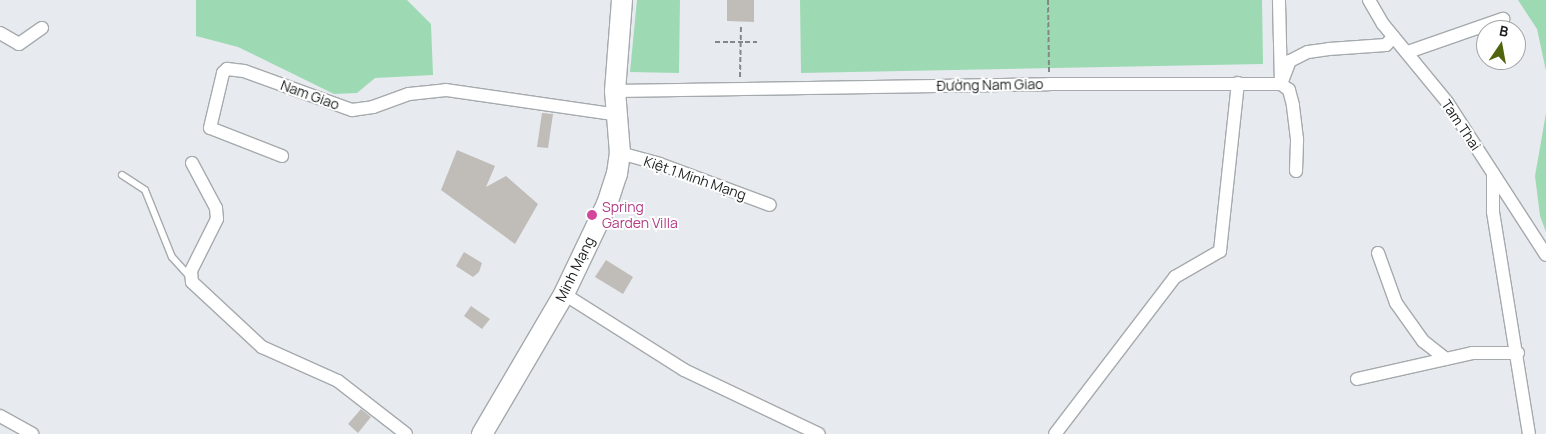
<!DOCTYPE html>
<html>
<head>
<meta charset="utf-8">
<style>
	body { margin:0 }
	#map { position:relative; width:1546px; height:434px; overflow:hidden; background:#e7ebef; font-family:Manrope,sans-serif }
	div>[style] { position:absolute }
	.green>* { inset:0; background:#9ddab3 }
	.building>* { inset:0; background:#c0bcb8 }
	.path>* { height:2px; margin-top:-1px; transform-origin:0; background:repeating-linear-gradient(90deg,#848789 0 5px,transparent 0 7.5px) }
	.roads { filter:drop-shadow(1px 0 #a5aaad) drop-shadow(-1px 0 #a5aaad) drop-shadow(0 1px #a5aaad) drop-shadow(0 -1px #a5aaad) }
	.service>* { height:6px; margin:-3px; padding:0 3px; transform-origin:3px; border-radius:3px; background:#fff }
	.minor>* { height:12px; margin:-6px; padding:0 6px; transform-origin:6px; border-radius:6px; background:#fff }
	.trunk>* { height:20px; margin:-10px; padding:0 10px; transform-origin:10px; border-radius:10px; background:#fff }
	.dots>* { width:14px; height:14px; translate:-50% -50%; box-sizing:border-box; border:2px solid #fff; border-radius:50% }
	span { translate:-50% -50%; white-space:nowrap; text-align:center; line-height:1.15; -webkit-text-stroke:4px #fff; paint-order:stroke }
	.street-label { font-size:14px; color:#1a1c1d }
	.hotel-label { font-size:14px; color:#b23c85 }
	.left { translate:0 -50%; text-align:left }
	.north { position:absolute; left:1476px; top:20px; width:50px; height:50px; box-sizing:border-box; background:#fff; border:1px solid #a3a4a5; border-radius:50%; rotate:12deg; font-size:14px; font-weight:700; line-height:20px; text-align:center; color:#1a1c1d }
	.north::after { content:''; display:block; margin:auto; width:18px; height:22px; background:#50640f; clip-path:polygon(50% 0,100% 100%,50% 72%,0 100%) }
</style>
</head>
<body>
<div id="map">
	<div class="green">
		<div style="clip-path:polygon(196px 0,407px 0,431px 24px,433px 75px,375px 78px,357px 93px,334px 94px,238px 47px,196px 36px)"></div>
		<div style="clip-path:polygon(637px 0,680px 0,679px 73px,630px 72px)"></div>
		<div style="clip-path:polygon(800px 0,1262px 0,1263px 64px,801px 73px)"></div>
		<div style="clip-path:polygon(1518px 0,1546px 0,1546px 71px,1537px 29px)"></div>
		<div style="clip-path:polygon(1546px 113px,1546px 232px,1540px 216px,1535px 176px)"></div>
	</div>
	<div class="building">
		<div style="clip-path:polygon(727px 0,754px 0,754px 22px,727px 21px)"></div>
		<div style="clip-path:polygon(542px 113px,553px 114px,548px 148px,537px 147px)"></div>
		<div style="clip-path:polygon(457px 150px,495px 166px,486px 187px,506px 176px,538px 204px,515px 244px,441px 190px)"></div>
		<div style="clip-path:polygon(464px 252px,482px 263px,479px 272px,473px 277px,456px 266px)"></div>
		<div style="clip-path:polygon(606px 260px,633px 277px,623px 294px,595px 277px)"></div>
		<div style="clip-path:polygon(471px 306px,490px 319px,482px 329px,464px 316px)"></div>
		<div style="clip-path:polygon(361px 409px,371px 417px,358px 433px,348px 424px)"></div>
	</div>
	<div class="path">
		<div style="left:1048px;top:0;width:72px;rotate:89.2deg"></div>
		<div style="left:715px;top:42px;width:42px"></div>
		<div style="left:740px;top:77px;width:52px;rotate:-88.9deg"></div>
	</div>
	<div class="roads">
		<div class="service">
			<div style="left:122px;top:175px;width:27px;rotate:33deg"></div>
			<div style="left:145px;top:190px;width:72px;rotate:68.1deg"></div>
			<div style="left:172px;top:257px;width:25px;rotate:48deg"></div>
		</div>
		<div class="minor">
			<div style="left:1369px;top:0;width:28px;rotate:60deg"></div>
			<div style="left:1383px;top:24px;width:101px;rotate:50.6deg"></div>
			<div style="left:1447px;top:102px;width:182px;rotate:57.1deg"></div>
			<div style="left:0;top:33px;width:22px;rotate:30deg"></div>
			<div style="left:19px;top:44px;width:28px;rotate:-35deg"></div>
			<div style="left:1408px;top:52px;width:101px;rotate:-19.2deg"></div>
			<div style="left:615px;top:91px;width:434px;rotate:-0.9deg"></div>
			<div style="left:1049px;top:84px;width:232px"></div>
			<div style="left:1281px;top:84px;width:84px;rotate:-91.4deg"></div>
			<div style="left:620px;top:153px;width:41px;rotate:15.4deg"></div>
			<div style="left:660px;top:164px;width:117px;rotate:20.4deg"></div>
			<div style="left:282px;top:156px;width:77px;rotate:-158.7deg"></div>
			<div style="left:210px;top:128px;width:57px;rotate:-76.7deg"></div>
			<div style="left:223px;top:73px;width:6px;rotate:-45deg"></div>
			<div style="left:227px;top:69px;width:17px;rotate:7deg"></div>
			<div style="left:244px;top:71px;width:115px;rotate:19.9deg"></div>
			<div style="left:352px;top:110px;width:21px;rotate:-8deg"></div>
			<div style="left:373px;top:107px;width:38px;rotate:-20deg"></div>
			<div style="left:409px;top:94px;width:37px;rotate:-6deg"></div>
			<div style="left:446px;top:90px;width:175px;rotate:8.2deg"></div>
			<div style="left:192px;top:163px;width:51px;rotate:61.9deg"></div>
			<div style="left:216px;top:208px;width:11px;rotate:85deg"></div>
			<div style="left:217px;top:219px;width:58px;rotate:116.6deg"></div>
			<div style="left:191px;top:271px;width:11px;rotate:85deg"></div>
			<div style="left:192px;top:282px;width:96px;rotate:42.9deg"></div>
			<div style="left:262px;top:347px;width:83px;rotate:24.1deg"></div>
			<div style="left:338px;top:381px;width:86px;rotate:37.9deg"></div>
			<div style="left:1296px;top:171px;width:32px;rotate:-88deg"></div>
			<div style="left:1297px;top:139px;width:34px;rotate:-97deg"></div>
			<div style="left:1293px;top:105px;width:16px;rotate:-105deg"></div>
			<div style="left:1289px;top:90px;width:10px;rotate:-143deg"></div>
			<div style="left:1281px;top:84px;width:25px;rotate:-69deg"></div>
			<div style="left:1290px;top:61px;width:20px;rotate:-27deg"></div>
			<div style="left:1308px;top:52px;width:21px;rotate:-8deg"></div>
			<div style="left:1329px;top:49px;width:57px;rotate:-4deg"></div>
			<div style="left:1386px;top:45px;width:11px;rotate:-49deg"></div>
			<div style="left:1493px;top:173px;width:39px;rotate:90deg"></div>
			<div style="left:1493px;top:212px;width:225px;rotate:80.8deg"></div>
			<div style="left:1378px;top:253px;width:53px;rotate:70.2deg"></div>
			<div style="left:1396px;top:303px;width:47px;rotate:54.6deg"></div>
			<div style="left:1423px;top:341px;width:29px;rotate:38deg"></div>
			<div style="left:564px;top:294px;width:142px;rotate:32.3deg"></div>
			<div style="left:684px;top:370px;width:149px;rotate:25.4deg"></div>
			<div style="left:1357px;top:379px;width:118px;rotate:-12.7deg"></div>
			<div style="left:1472px;top:353px;width:46px"></div>
			<div style="left:0;top:416px;width:37px;rotate:29deg"></div>
			<div style="left:1055px;top:434px;width:198px;rotate:-52.6deg"></div>
			<div style="left:1175px;top:277px;width:52px;rotate:-30deg"></div>
			<div style="left:1220px;top:251px;width:169px;rotate:-83.9deg"></div>
		</div>
		<div class="trunk">
			<div style="left:482px;top:434px;width:162px;rotate:-59.6deg"></div>
			<div style="left:564px;top:294px;width:100px;rotate:-64.5deg"></div>
			<div style="left:607px;top:204px;width:32px;rotate:-72deg"></div>
			<div style="left:617px;top:174px;width:21px;rotate:-82deg"></div>
			<div style="left:620px;top:153px;width:62px;rotate:-94.6deg"></div>
			<div style="left:615px;top:91px;width:91px;rotate:-85.6deg"></div>
		</div>
	</div>
	<div class="dots">
		<div style="left:592px;top:215px;background:#d1479c"></div>
	</div>
	<div class="street-label">
		<span style="left:990px;top:85px;rotate:-1deg">Đường Nam Giao</span>
		<span style="left:310px;top:95px;rotate:20deg">Nam Giao</span>
		<span style="left:1461px;top:125px;rotate:56deg">Tam Thai</span>
		<span style="left:695px;top:178px;rotate:19deg">Kiệt 1 Minh Mạng</span>
		<span style="left:575px;top:269px;rotate:-64deg">Minh Mạng</span>
	</div>
	<div class="hotel-label">
		<span class="left" style="left:602px;top:215px">Spring<br>Garden Villa</span>
	</div>
	<div class="north">B</div>
</div>
</body>
</html>
